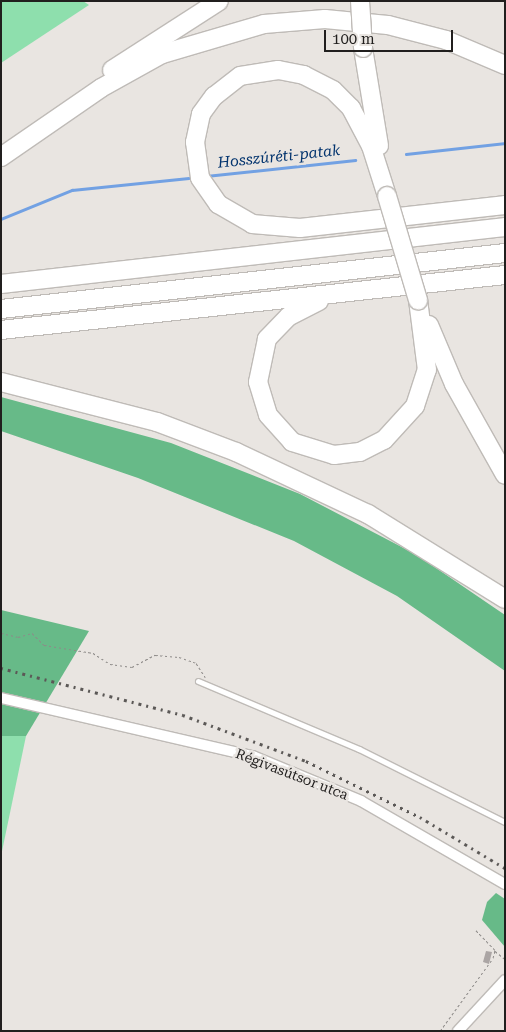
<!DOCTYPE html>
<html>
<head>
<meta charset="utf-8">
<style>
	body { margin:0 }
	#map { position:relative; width:506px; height:1032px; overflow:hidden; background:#e9e5e1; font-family:"Roboto Serif",serif }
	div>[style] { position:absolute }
	.green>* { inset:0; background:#8edfad }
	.forest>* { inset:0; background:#67ba88 }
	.stream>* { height:2.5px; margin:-1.25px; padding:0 1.25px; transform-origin:1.25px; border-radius:1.25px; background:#72a1e3 }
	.building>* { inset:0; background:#aba5a4 }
	.path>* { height:1px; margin-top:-0.5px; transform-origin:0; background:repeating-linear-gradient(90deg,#8d8a88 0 2.5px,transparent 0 5px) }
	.roads { filter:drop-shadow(1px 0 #bfbbb7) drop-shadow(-1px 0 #bfbbb7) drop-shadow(0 1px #bfbbb7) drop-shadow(0 -1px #bfbbb7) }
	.lane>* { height:5px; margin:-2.5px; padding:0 2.5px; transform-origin:2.5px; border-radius:2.5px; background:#fff }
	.street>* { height:10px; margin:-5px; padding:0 5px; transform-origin:5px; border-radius:5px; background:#fff }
	.highway>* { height:18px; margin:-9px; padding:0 9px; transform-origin:9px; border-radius:9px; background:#fff }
	.rail>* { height:2.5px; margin-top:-1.25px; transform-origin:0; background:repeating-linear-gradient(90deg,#5b5856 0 2.5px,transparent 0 7.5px) }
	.bridges { filter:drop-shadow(1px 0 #bfbbb7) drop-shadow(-1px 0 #bfbbb7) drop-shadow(0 1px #bfbbb7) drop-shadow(0 -1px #bfbbb7) }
	.highway-bridge>* { height:18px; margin:-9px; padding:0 9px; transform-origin:9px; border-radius:9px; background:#fff }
	span { translate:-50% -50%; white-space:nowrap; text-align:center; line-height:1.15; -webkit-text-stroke:5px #e9e5e1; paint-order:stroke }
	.street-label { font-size:14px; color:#211f1e }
	.water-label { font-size:15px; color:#03346e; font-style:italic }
	.frame { position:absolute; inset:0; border:2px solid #211f1e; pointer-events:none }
	.scale { position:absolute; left:324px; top:30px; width:129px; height:22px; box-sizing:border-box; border:2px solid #211f1e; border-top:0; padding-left:6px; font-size:15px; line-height:18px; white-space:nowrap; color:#211f1e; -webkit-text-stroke:4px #e9e5e1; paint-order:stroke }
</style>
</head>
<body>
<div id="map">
	<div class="green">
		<div style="clip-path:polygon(1px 1px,83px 1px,89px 5px,1px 63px)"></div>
		<div style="clip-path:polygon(1px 736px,26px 736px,1px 856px)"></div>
	</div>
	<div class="forest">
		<div style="clip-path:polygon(1px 397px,171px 443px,300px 494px,417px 555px,505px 615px,505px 671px,397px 596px,294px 541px,138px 478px,1px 431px)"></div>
		<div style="clip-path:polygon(1px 610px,89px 631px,26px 736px,1px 736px)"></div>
		<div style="clip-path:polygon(496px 893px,505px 899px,505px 947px,482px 920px,487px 902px)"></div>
	</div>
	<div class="stream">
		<div style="left:406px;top:154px;width:100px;rotate:-6.3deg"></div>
		<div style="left:206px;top:176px;width:150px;rotate:-6.1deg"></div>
		<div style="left:1px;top:219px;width:77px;rotate:-22.2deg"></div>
		<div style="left:72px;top:190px;width:117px;rotate:-5.9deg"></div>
	</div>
	<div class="building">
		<div style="clip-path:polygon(486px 951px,492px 952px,489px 964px,483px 962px)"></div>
	</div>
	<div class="path">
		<div style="left:1px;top:633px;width:17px;rotate:13deg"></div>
		<div style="left:18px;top:637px;width:15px;rotate:-16deg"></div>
		<div style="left:32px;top:633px;width:17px;rotate:45deg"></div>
		<div style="left:44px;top:645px;width:50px;rotate:9.3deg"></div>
		<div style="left:93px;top:653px;width:20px;rotate:33deg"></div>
		<div style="left:110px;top:664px;width:22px;rotate:8deg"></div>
		<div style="left:132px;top:667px;width:26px;rotate:-28deg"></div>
		<div style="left:155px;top:655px;width:24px;rotate:5deg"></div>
		<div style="left:179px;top:657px;width:18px;rotate:19deg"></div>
		<div style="left:196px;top:663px;width:17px;rotate:57deg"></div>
		<div style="left:495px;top:951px;width:13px;rotate:39deg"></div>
		<div style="left:440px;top:1031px;width:90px;rotate:-54deg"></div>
		<div style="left:493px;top:958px;width:8px;rotate:-76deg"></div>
		<div style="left:495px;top:950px;width:28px;rotate:-134deg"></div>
	</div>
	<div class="roads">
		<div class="lane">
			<div style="left:198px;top:681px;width:175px;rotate:22.9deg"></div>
			<div style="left:359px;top:749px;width:163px;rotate:26.6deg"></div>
		</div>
		<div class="street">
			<div style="left:1px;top:698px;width:259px;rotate:13deg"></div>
			<div style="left:253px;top:756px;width:117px;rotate:22.6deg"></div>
			<div style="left:361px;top:801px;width:166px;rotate:30deg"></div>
			<div style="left:458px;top:1031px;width:69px;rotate:-47.3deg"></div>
		</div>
		<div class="highway">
			<div style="left:363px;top:48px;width:99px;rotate:80.7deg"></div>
			<div style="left:112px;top:70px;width:127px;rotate:-32.8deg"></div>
			<div style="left:1px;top:157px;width:121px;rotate:-34.6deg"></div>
			<div style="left:101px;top:88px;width:70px;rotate:-29.1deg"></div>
			<div style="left:162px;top:54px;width:106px;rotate:-16.4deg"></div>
			<div style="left:264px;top:24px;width:61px;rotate:-4.7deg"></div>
			<div style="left:325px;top:19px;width:63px;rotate:5.4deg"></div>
			<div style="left:388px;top:25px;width:60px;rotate:14.5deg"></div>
			<div style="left:446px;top:40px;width:64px;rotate:23deg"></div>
			<div style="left:387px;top:196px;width:52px;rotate:-107.7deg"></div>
			<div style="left:371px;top:146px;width:43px;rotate:-117.8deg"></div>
			<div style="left:351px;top:108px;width:25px;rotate:-135deg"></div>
			<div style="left:333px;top:90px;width:33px;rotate:-153deg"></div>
			<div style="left:304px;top:75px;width:26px;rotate:-169deg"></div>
			<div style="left:278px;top:70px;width:38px;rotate:171deg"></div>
			<div style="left:240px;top:76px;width:33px;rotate:142deg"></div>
			<div style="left:214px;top:96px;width:22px;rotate:126deg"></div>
			<div style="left:201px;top:114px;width:29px;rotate:102deg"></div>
			<div style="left:195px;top:142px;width:36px;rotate:82deg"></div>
			<div style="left:200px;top:178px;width:32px;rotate:55deg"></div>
			<div style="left:218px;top:204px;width:39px;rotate:30deg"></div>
			<div style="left:252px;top:224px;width:48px;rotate:4.8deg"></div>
			<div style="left:300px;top:228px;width:206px;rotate:-6.4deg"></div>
			<div style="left:1px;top:284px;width:507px;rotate:-6.45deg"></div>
			<div style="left:319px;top:301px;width:34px;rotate:153deg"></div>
			<div style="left:289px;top:316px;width:32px;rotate:134deg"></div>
			<div style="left:267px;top:339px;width:44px;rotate:101.8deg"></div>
			<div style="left:258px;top:382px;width:34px;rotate:73deg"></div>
			<div style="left:268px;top:415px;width:36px;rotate:48deg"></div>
			<div style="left:292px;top:442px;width:44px;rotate:17.2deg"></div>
			<div style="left:334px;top:455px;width:26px;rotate:-7deg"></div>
			<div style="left:360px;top:452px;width:27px;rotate:-27deg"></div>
			<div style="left:384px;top:440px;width:46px;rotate:-47.6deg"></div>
			<div style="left:415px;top:406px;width:38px;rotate:-72deg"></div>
			<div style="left:427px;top:370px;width:71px;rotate:-97.3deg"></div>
			<div style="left:1px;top:309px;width:507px;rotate:-6.34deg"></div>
			<div style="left:429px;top:325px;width:64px;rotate:67deg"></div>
			<div style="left:454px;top:384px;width:104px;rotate:60.7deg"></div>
			<div style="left:1px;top:330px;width:507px;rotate:-6.23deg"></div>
			<div style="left:1px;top:382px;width:161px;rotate:14.4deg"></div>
			<div style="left:157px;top:422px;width:85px;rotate:20.8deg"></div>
			<div style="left:236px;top:452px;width:146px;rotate:25.2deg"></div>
			<div style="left:368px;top:514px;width:161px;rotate:31.8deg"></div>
		</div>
	</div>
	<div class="rail">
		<div style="left:1px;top:668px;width:188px;rotate:14.5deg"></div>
		<div style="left:183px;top:715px;width:131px;rotate:20.5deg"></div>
		<div style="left:306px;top:761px;width:127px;rotate:26.2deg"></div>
		<div style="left:420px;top:817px;width:99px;rotate:31deg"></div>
	</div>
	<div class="bridges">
		<div class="highway-bridge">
			<div style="left:360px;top:1px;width:47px;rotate:86.3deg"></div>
			<div style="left:387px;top:196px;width:109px;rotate:73.4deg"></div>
		</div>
	</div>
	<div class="street-label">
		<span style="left:292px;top:774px;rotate:21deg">Régivasútsor utca</span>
	</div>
	<div class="water-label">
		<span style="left:279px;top:157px;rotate:-6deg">Hosszúréti-patak</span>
	</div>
	<div class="frame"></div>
	<div class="scale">100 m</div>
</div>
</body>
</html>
